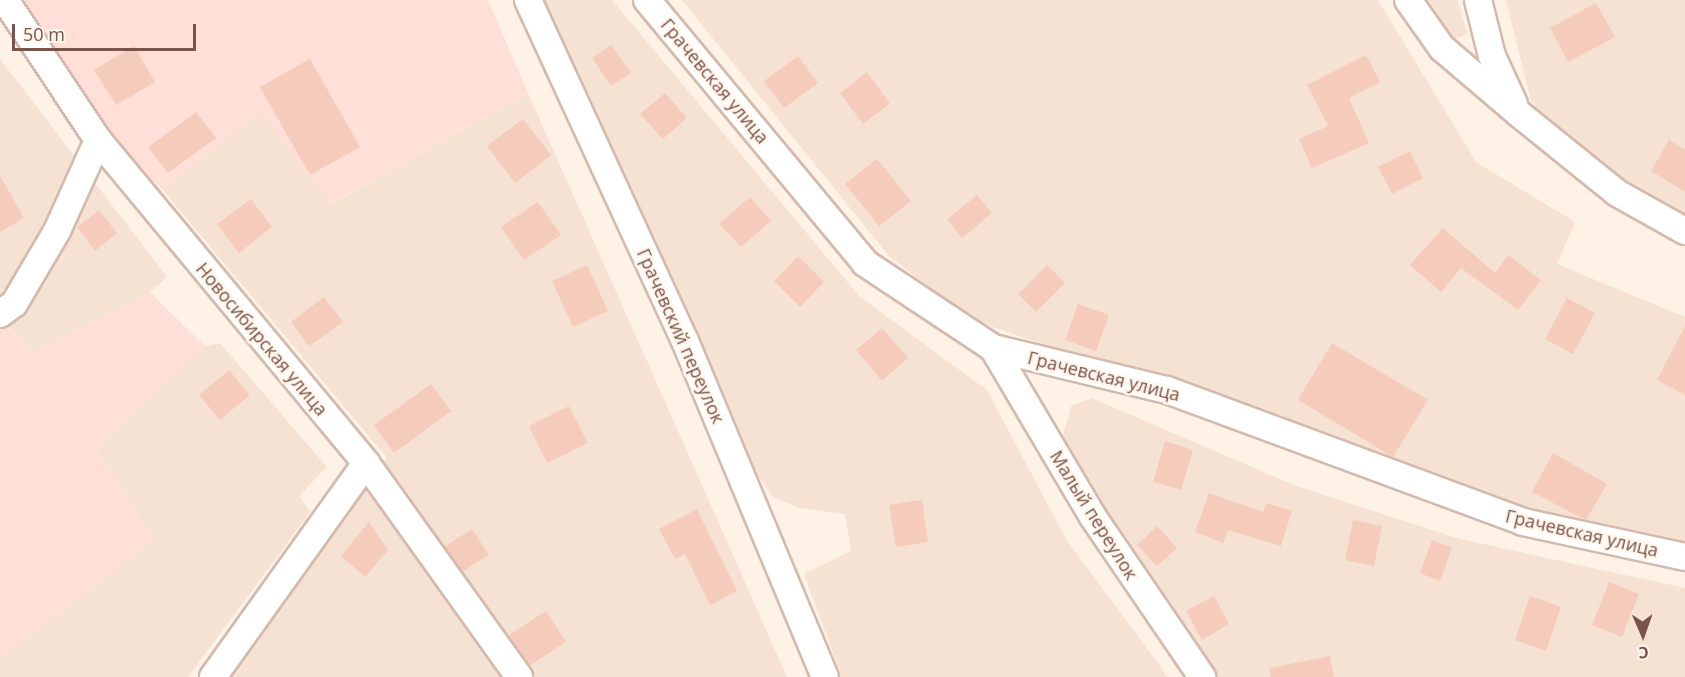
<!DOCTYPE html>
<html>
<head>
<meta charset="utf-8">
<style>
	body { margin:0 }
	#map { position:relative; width:1685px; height:677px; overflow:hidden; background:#fef1e5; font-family:"Open Sans",sans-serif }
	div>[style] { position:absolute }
	.residential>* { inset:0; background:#f6e2d3 }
	.commercial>* { inset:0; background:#ffdfd8 }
	.building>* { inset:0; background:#f5cbbb }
	.roads { filter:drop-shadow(2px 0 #d3baad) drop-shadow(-2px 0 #d3baad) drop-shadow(0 2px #d3baad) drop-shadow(0 -2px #d3baad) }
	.minor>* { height:26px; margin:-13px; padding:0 13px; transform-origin:13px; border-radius:13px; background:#fff }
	span { translate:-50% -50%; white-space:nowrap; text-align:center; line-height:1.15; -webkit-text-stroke:5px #fff6ed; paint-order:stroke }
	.street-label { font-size:18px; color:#795448 }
	.north { position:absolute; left:1613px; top:605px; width:60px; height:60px; -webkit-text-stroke:4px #fff6ed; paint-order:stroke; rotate:178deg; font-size:16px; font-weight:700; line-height:24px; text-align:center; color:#795448 }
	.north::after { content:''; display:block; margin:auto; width:21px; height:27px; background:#795448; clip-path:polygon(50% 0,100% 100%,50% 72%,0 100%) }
	.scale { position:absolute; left:12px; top:24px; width:184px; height:27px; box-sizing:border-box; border:3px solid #795448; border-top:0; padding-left:8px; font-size:18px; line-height:21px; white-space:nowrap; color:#795448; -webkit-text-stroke:4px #fff6ed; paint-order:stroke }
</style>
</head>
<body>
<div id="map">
	<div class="residential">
		<div style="clip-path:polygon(542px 0,612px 0,860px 297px,987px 390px,1066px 539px,1168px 677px,842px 677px,804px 574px,851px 551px,845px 514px,799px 508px,773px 497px,731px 440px)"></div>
		<div style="clip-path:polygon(682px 0,1378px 0,1476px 162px,1575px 222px,1557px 264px,1685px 317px,1685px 547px,1586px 532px,970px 319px,889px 256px)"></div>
		<div style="clip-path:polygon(1419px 0,1458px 0,1467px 34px,1443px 44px)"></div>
		<div style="clip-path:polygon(1506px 0,1685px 0,1685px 231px,1598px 176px,1531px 101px)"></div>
		<div style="clip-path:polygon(0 59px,167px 277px,150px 292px,35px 353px,7px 326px,0 331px)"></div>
		<div style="clip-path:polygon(528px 93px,787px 677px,232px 677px,387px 458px,162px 189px,261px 112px,331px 204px)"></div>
		<div style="clip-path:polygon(220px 343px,327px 467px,299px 496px,310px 512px,188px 677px,0 677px,0 659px,154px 539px,96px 448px,205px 346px)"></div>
		<div style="clip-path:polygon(1092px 398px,1296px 486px,1460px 539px,1685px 588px,1685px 677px,1217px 677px,1058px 454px,1071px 406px)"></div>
	</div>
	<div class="commercial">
		<div style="clip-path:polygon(18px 0,488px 0,528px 93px,330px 204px,261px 113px,162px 189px,115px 146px)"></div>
		<div style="clip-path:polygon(150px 292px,205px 346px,96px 448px,154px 539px,0 659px,0 331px,6px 326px,35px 353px)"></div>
	</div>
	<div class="building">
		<div style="clip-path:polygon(1596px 3px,1615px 37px,1568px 62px,1550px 28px)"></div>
		<div style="clip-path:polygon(611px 45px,631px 73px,611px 86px,592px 58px)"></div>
		<div style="clip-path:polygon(134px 46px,155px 82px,116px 105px,94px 70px)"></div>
		<div style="clip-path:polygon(1366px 55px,1380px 82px,1349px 98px,1369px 143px,1312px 168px,1299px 139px,1328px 126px,1307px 85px)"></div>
		<div style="clip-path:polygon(798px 56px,818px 83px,784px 108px,764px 81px)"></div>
		<div style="clip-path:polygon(310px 59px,360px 147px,310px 175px,260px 87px)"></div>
		<div style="clip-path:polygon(867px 72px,890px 104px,863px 124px,840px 93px)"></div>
		<div style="clip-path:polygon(665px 93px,687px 118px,663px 139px,640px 114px)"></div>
		<div style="clip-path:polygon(196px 112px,216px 138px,168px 173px,148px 147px)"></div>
		<div style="clip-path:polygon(523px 119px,551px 155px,515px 183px,487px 146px)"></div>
		<div style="clip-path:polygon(1669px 140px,1685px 150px,1685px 192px,1651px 171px)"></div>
		<div style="clip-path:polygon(1410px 151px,1423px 178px,1392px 194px,1378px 167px)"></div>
		<div style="clip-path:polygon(877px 159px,911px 201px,879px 226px,845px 184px)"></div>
		<div style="clip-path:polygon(0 176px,24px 218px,0 232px)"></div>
		<div style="clip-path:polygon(977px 195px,992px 213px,962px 238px,947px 219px)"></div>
		<div style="clip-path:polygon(750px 197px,771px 221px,741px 247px,719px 224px)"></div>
		<div style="clip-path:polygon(251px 199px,272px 227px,239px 253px,217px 224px)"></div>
		<div style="clip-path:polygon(538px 202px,561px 235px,524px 260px,501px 227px)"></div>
		<div style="clip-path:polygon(99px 210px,117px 233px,95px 251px,77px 227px)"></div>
		<div style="clip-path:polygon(1443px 228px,1495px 273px,1508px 255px,1541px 280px,1518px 310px,1461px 268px,1441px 292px,1410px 265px)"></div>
		<div style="clip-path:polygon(798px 256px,824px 282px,800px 307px,774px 281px)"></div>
		<div style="clip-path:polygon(587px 265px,608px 311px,573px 327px,552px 281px)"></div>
		<div style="clip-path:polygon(1047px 265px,1065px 283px,1036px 312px,1018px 294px)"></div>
		<div style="clip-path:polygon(324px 297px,343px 322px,309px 346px,291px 322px)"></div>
		<div style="clip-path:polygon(1567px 298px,1595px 313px,1573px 354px,1545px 339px)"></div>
		<div style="clip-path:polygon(1078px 304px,1109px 315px,1096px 351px,1065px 340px)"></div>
		<div style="clip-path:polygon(1685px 326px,1685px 395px,1657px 380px)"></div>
		<div style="clip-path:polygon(882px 328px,908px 358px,882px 381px,856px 350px)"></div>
		<div style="clip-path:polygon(1332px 343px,1428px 400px,1393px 457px,1298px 400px)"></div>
		<div style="clip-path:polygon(229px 370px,250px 395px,220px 420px,199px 395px)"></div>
		<div style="clip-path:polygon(431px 384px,451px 411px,394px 453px,374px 425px)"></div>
		<div style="clip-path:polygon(569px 406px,588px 443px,547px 463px,529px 426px)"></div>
		<div style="clip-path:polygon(1165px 441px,1193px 450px,1181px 490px,1153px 482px)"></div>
		<div style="clip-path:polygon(1553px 453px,1607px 484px,1586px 520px,1532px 492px)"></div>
		<div style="clip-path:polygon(1209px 493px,1263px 512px,1266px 503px,1292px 511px,1281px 546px,1228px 530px,1223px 543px,1195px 532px)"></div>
		<div style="clip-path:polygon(922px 500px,928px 542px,896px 547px,889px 505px)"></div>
		<div style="clip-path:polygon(697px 509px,737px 591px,710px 605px,685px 554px,675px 559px,659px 529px)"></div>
		<div style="clip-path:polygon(1353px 520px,1382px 526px,1374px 566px,1345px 560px)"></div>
		<div style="clip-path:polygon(369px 522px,388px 550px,365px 577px,341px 556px)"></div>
		<div style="clip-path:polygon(1157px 526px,1177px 548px,1157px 566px,1137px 545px)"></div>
		<div style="clip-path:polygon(472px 529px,489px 555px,462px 572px,444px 547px)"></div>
		<div style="clip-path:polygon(1432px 540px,1452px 548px,1440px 581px,1420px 573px)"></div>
		<div style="clip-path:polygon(1609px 582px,1639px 594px,1622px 637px,1592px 625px)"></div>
		<div style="clip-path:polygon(1214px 596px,1229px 624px,1202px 640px,1186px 611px)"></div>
		<div style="clip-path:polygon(1530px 596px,1561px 607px,1546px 651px,1515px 640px)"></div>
		<div style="clip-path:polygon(546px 611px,566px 642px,529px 666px,509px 635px)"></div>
		<div style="clip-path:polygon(1330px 656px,1334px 677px,1270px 677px,1270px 668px)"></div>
	</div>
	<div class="roads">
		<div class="minor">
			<div style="left:5px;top:0;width:168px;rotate:56.4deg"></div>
			<div style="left:98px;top:140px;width:420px;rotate:50.3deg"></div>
			<div style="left:366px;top:463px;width:263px;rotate:54.4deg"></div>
			<div style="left:528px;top:0;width:375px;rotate:65.3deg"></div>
			<div style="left:685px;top:341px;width:364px;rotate:67.4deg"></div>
			<div style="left:647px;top:0;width:342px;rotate:50.3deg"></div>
			<div style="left:865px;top:263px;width:154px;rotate:33.6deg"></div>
			<div style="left:993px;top:348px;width:179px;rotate:13.6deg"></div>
			<div style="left:1167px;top:390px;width:380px;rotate:20.3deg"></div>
			<div style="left:1523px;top:522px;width:166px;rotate:12.2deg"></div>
			<div style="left:1408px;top:0;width:59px;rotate:54.7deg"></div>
			<div style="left:1442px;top:48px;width:100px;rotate:40.5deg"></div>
			<div style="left:1518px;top:113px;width:127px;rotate:38.9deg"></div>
			<div style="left:1617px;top:193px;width:78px;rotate:29.2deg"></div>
			<div style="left:1478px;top:0;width:58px;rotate:76deg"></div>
			<div style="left:1492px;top:56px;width:53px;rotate:65.4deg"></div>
			<div style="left:0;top:314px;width:17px;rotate:-36deg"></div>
			<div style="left:14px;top:304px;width:85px;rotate:-59.5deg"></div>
			<div style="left:57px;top:231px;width:100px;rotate:-65.7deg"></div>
			<div style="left:993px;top:348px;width:196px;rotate:59.4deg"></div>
			<div style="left:1093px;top:517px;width:194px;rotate:55.7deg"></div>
			<div style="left:213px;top:677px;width:263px;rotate:-54.4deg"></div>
		</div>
	</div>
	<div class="street-label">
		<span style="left:715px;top:81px;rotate:50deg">Грачевская улица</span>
		<span style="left:681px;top:336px;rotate:66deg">Грачевский переулок</span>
		<span style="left:262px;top:339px;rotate:50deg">Новосибирская улица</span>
		<span style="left:1104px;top:376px;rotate:14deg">Грачевская улица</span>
		<span style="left:1094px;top:515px;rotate:58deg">Малый переулок</span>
		<span style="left:1582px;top:533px;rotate:13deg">Грачевская улица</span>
	</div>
	<div class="north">С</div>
	<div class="scale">50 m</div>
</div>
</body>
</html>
